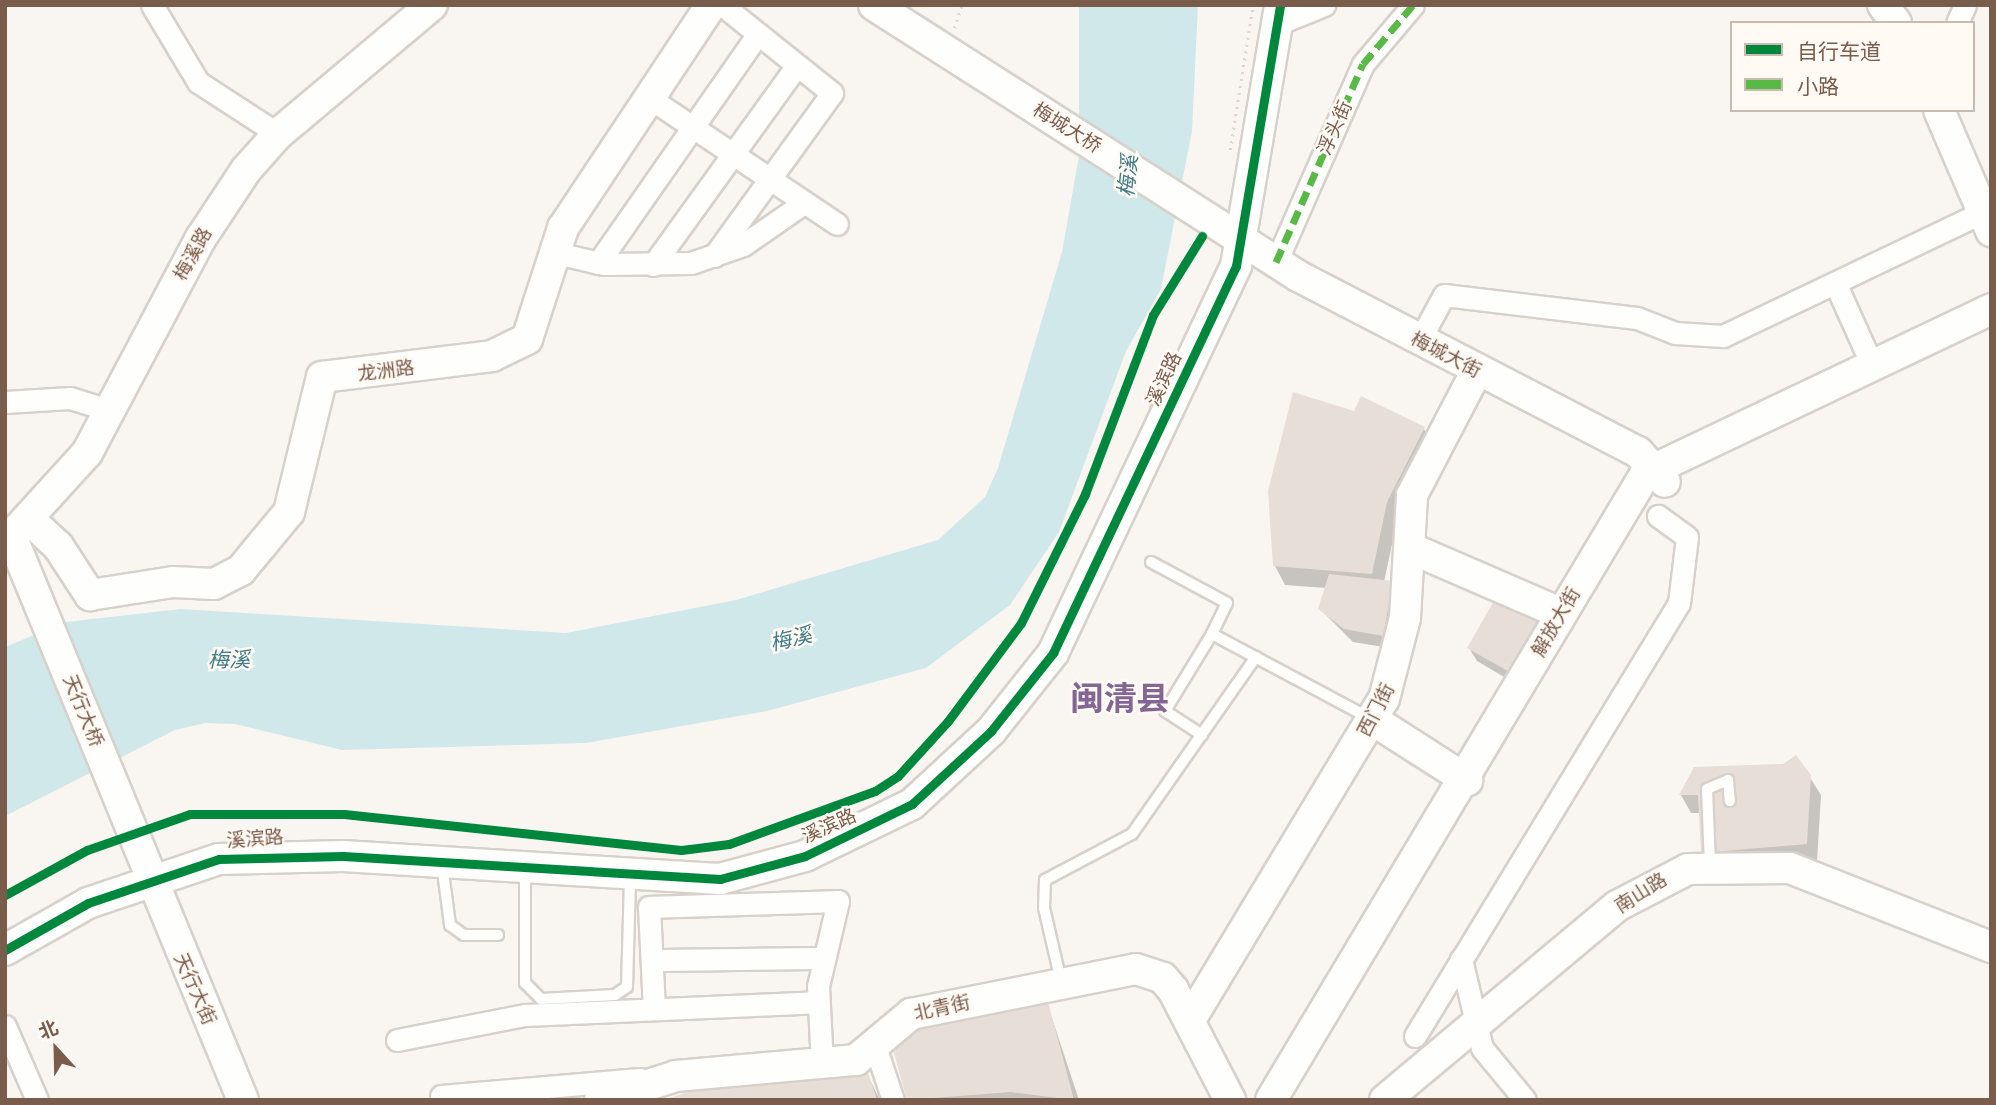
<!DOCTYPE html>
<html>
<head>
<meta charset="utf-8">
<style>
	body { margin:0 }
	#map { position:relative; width:1996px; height:1105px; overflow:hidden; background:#f9f5f0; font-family:"Public Sans","Noto Sans SC",sans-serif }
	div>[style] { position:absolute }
	.water>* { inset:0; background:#d0e8ea }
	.shadow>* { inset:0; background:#0003 }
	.building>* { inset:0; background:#e6ded7 }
	.path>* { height:2.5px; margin-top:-1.25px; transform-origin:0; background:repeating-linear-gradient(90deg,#dcd5d0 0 2px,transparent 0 7px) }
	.roads { filter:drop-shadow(2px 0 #d7d1cb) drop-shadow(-2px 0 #d7d1cb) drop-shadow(0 2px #d7d1cb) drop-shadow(0 -2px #d7d1cb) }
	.lane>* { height:10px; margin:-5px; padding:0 5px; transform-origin:5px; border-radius:5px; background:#fefefd }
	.street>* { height:21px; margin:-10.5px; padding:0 10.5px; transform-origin:10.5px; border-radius:10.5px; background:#fefefd }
	.secondary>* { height:30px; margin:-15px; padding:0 15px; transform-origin:15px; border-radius:15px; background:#fefefd }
	.quiet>* { height:7px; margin-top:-3.5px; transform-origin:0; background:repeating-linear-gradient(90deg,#58b947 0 14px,transparent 0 21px) }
	.cycleway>* { height:9px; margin:-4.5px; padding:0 4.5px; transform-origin:4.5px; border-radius:4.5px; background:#00873e }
	span { translate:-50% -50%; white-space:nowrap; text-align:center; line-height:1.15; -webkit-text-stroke:5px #fffaf3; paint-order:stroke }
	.street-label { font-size:19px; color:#7a5c4d }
	.water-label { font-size:21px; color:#437c86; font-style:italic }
	.town-label { font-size:33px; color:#846695; font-weight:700 }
	.frame { position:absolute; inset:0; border:7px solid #7a5c4d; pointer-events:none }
	.legend { position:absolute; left:1730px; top:21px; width:245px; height:91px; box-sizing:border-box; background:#fffaf3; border:2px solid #cabbb1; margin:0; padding:9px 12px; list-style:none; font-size:21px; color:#7a5c4d }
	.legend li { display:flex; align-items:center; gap:14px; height:35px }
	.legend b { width:35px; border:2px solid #cabbb1 }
	.north { position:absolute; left:21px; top:1014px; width:70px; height:70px; -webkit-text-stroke:5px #fffaf3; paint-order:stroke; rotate:338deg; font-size:19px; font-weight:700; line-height:28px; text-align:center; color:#7a5c4d }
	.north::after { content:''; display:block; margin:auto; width:24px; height:32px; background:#7a5c4d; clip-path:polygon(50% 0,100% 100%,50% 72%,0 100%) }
</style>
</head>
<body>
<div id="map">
	<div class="water">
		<div style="clip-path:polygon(1079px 5px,1198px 5px,1192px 131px,1161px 289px,1126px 351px,1059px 532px,1010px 605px,926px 668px,767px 711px,586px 743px,342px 750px,235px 724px,205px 723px,175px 730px,5px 816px,5px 647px,66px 622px,181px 609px,566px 633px,736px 600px,938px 540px,985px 497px,998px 468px,1062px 252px,1079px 156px)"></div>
	</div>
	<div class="shadow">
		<div style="clip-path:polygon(1355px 414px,1424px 429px,1434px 447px,1397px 521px,1384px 582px,1400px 597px,1390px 648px,1353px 642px,1320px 609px,1326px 588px,1285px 585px,1275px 566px)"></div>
		<div style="clip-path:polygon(1552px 634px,1521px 687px,1477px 661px,1469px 648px)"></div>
		<div style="clip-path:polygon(1695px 769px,1809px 776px,1821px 795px,1817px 862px,1713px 871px,1702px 852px,1700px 813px,1691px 813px,1681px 795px)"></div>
		<div style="clip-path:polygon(1046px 1000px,1079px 1100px,909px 1100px)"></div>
		<div style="clip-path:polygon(866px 1072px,880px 1100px,670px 1100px,706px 1088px)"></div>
	</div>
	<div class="building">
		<div style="clip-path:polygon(1293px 392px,1354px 411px,1361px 396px,1425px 427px,1387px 502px,1372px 574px,1273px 566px,1268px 491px)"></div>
		<div style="clip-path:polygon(1329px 574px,1393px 581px,1383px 636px,1344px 629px,1318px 609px)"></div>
		<div style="clip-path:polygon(1499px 592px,1545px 619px,1513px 674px,1467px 648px)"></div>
		<div style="clip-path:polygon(1796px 755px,1811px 775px,1807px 844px,1701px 853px,1698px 795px,1679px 795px,1694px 767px,1783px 764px)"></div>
		<div style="clip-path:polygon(1047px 998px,1074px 1100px,1011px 1092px,907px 1100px,892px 1046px,913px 1029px)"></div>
		<div style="clip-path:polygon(867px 1070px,877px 1100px,666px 1099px,705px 1087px)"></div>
	</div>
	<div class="path">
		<div style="left:954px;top:28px;width:24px;rotate:-71deg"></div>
		<div style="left:1230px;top:150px;width:147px;rotate:-81deg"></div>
	</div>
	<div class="roads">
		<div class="lane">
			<div style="left:1151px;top:562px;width:86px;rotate:28.3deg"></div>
			<div style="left:1227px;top:603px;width:34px;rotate:116deg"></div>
			<div style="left:1212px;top:634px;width:180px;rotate:28.1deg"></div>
			<div style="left:1202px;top:735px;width:44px;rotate:-147deg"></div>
			<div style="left:1165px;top:711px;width:90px;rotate:-58.6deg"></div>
			<div style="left:442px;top:864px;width:62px;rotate:82.5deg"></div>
			<div style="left:450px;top:925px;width:17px;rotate:36deg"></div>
			<div style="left:464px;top:935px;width:34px"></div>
			<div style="left:1710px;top:866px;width:77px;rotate:-92.2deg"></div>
			<div style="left:1707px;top:789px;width:23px;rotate:-23deg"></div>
			<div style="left:1728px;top:780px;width:21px;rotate:85deg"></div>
			<div style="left:525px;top:870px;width:113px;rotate:90deg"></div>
			<div style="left:525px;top:983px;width:23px;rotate:45deg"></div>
			<div style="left:541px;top:999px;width:74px;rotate:-3.1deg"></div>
			<div style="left:615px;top:995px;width:14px;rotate:-34deg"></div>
			<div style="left:627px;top:987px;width:109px;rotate:-88.4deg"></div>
			<div style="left:1061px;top:981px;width:75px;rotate:-103.1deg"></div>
			<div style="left:1044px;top:908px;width:28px;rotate:-88deg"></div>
			<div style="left:1045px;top:880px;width:98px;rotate:-27.9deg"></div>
			<div style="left:1132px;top:834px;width:216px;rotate:-55deg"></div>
		</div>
		<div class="street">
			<div style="left:152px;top:5px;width:90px;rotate:59.1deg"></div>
			<div style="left:198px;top:82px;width:95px;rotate:33deg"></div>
			<div style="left:1957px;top:23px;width:20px;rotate:-66deg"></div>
			<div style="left:1277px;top:24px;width:51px;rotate:-22deg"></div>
			<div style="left:651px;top:99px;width:224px;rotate:33.9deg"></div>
			<div style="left:552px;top:252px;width:53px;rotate:13deg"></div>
			<div style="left:604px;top:264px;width:87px;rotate:-0.7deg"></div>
			<div style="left:691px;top:263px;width:55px;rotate:-19.1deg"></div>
			<div style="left:743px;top:245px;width:75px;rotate:-34.7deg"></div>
			<div style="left:714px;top:256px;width:201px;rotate:-54.1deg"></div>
			<div style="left:832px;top:93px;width:141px;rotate:-141.3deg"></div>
			<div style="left:1276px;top:262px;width:216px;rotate:-66.3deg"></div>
			<div style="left:1363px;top:64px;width:77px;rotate:-49.7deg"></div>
			<div style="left:598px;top:263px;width:279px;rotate:-55.1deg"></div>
			<div style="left:653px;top:265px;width:246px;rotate:-54.2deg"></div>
			<div style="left:1836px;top:285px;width:88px;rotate:65.8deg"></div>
			<div style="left:1419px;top:341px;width:52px;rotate:-61.5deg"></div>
			<div style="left:1444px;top:295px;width:194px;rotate:6.8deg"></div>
			<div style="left:1637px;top:318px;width:41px;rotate:21.5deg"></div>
			<div style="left:1675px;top:333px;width:48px;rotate:3.6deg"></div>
			<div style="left:1723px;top:336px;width:288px;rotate:-25.5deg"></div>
			<div style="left:5px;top:402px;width:65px;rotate:-3.5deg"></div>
			<div style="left:70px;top:398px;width:44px;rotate:17.2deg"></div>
			<div style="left:1461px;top:959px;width:91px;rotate:76.7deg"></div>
			<div style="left:1482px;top:1048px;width:67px;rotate:50.4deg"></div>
			<div style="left:652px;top:960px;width:171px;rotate:-0.7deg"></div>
			<div style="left:654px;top:1009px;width:102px;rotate:-92.8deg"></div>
			<div style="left:649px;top:907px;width:189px;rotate:-1.8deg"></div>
			<div style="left:838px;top:901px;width:87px;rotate:103.2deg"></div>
			<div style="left:818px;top:986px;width:80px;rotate:87.1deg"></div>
			<div style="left:5px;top:1026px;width:81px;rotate:66.6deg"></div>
			<div style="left:1415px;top:1036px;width:507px;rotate:-58.63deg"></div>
			<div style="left:1679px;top:603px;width:66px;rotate:-83.1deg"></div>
			<div style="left:1687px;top:537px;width:36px;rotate:-144deg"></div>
			<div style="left:397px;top:1040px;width:130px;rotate:-11.1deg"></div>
			<div style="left:525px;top:1015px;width:292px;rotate:-2.5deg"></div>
			<div style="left:876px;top:1049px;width:54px;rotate:71.6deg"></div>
			<div style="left:441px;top:1096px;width:199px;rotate:-4.9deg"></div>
		</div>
		<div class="secondary">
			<div style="left:874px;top:5px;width:503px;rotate:32.58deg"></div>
			<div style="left:1298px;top:276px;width:383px;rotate:27.4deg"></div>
			<div style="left:1638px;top:452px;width:40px;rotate:48deg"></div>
			<div style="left:1883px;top:5px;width:22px;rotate:54deg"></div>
			<div style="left:1939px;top:110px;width:132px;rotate:66.7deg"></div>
			<div style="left:31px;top:521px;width:37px;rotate:43deg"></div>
			<div style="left:58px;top:546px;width:59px;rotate:56.9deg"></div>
			<div style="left:90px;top:595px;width:84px;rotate:-8.9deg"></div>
			<div style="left:173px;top:582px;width:41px;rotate:2.8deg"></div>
			<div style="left:214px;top:584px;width:30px;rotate:-27deg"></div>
			<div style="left:241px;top:570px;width:75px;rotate:-50.4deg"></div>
			<div style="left:289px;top:512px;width:139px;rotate:-76.3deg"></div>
			<div style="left:322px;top:377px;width:171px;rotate:-7deg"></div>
			<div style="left:492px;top:356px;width:39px;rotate:-26deg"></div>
			<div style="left:527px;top:339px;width:117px;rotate:-72deg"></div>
			<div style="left:563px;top:228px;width:268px;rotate:-56.4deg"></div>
			<div style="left:12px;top:538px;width:608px;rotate:67.66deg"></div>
			<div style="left:5px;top:543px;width:122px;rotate:-47.7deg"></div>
			<div style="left:87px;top:453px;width:243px;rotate:-62.1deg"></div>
			<div style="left:201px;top:238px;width:82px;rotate:-56.5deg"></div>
			<div style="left:246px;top:170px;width:48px;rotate:-48.4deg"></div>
			<div style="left:278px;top:134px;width:201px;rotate:-40deg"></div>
			<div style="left:1410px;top:548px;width:163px;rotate:23.4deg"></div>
			<div style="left:1373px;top:720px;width:112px;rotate:32.6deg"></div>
			<div style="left:5px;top:950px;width:95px;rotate:-29.5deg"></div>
			<div style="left:88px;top:903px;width:138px;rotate:-18.6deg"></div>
			<div style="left:219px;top:859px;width:124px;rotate:-1.4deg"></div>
			<div style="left:343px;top:856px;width:378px;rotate:3.5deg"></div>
			<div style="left:720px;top:879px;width:88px;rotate:-15.1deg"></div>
			<div style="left:805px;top:856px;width:119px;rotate:-25.9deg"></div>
			<div style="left:912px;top:804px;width:108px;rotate:-42.7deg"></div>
			<div style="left:991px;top:731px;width:100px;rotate:-51.5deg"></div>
			<div style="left:1053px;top:653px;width:428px;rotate:-64.7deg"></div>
			<div style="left:1236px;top:266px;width:265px;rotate:-80.4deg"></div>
			<div style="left:1190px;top:1020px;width:375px;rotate:-58.9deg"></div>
			<div style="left:1384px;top:699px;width:84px;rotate:-75.5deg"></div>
			<div style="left:1405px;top:618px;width:123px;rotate:-86.7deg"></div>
			<div style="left:1412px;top:495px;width:141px;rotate:-62.5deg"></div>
			<div style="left:600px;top:1100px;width:80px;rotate:-17.5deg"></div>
			<div style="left:676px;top:1076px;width:181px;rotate:-5.1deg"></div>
			<div style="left:856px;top:1060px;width:72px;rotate:-39.9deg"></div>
			<div style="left:911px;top:1014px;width:229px;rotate:-11.3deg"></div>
			<div style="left:1136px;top:969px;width:28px;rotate:18deg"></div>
			<div style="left:1163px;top:978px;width:16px;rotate:50deg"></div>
			<div style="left:1173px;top:990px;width:124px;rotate:62.6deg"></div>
			<div style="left:1271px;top:1100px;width:731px;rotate:-59.12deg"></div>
			<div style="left:1646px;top:473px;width:382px;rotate:-25.4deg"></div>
			<div style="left:1385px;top:1100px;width:302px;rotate:-39.9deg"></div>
			<div style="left:1617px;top:906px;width:80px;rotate:-27.5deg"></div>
			<div style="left:1688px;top:869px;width:102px;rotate:-0.6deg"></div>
			<div style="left:1790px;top:868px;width:216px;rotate:21.5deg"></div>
		</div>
	</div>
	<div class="quiet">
		<div style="left:1276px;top:262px;width:216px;rotate:-66.3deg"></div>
		<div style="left:1363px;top:64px;width:77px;rotate:-49.7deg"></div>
	</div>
	<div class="cycleway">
		<div style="left:5px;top:895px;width:94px;rotate:-28.8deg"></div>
		<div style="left:87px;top:850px;width:109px;rotate:-19.3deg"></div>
		<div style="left:190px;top:814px;width:154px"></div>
		<div style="left:344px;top:814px;width:339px;rotate:6.1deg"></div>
		<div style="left:681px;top:850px;width:48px;rotate:-7.1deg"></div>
		<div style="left:729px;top:844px;width:155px;rotate:-20deg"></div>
		<div style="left:875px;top:791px;width:27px;rotate:-33deg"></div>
		<div style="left:898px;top:776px;width:74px;rotate:-47.7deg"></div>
		<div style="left:948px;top:721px;width:122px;rotate:-53.3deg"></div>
		<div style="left:1021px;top:623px;width:144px;rotate:-63.6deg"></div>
		<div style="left:1085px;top:494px;width:191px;rotate:-69.2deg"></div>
		<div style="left:1153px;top:315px;width:93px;rotate:-58.2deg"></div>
		<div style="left:5px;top:950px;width:95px;rotate:-29.5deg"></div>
		<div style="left:88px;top:903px;width:138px;rotate:-18.6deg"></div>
		<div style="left:219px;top:859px;width:124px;rotate:-1.4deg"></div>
		<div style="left:343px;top:856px;width:378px;rotate:3.5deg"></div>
		<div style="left:720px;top:879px;width:88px;rotate:-15.1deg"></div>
		<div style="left:805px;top:856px;width:119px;rotate:-25.9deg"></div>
		<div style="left:912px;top:804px;width:108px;rotate:-42.7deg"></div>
		<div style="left:991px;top:731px;width:100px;rotate:-51.5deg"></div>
		<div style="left:1053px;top:653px;width:428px;rotate:-64.7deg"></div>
		<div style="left:1236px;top:266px;width:265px;rotate:-80.4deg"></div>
	</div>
	<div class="street-label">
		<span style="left:1067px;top:128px;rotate:32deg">梅城大桥</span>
		<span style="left:1335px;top:128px;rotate:-66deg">浮头街</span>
		<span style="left:193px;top:254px;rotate:-61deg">梅溪路</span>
		<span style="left:1446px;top:355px;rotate:27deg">梅城大街</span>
		<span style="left:386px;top:371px;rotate:-7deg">龙洲路</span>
		<span style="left:1164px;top:379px;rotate:-65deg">溪滨路</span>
		<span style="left:1556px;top:622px;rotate:-60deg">解放大街</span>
		<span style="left:1376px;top:710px;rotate:-63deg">西门街</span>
		<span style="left:83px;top:711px;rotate:68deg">天行大桥</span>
		<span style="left:829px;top:826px;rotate:-24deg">溪滨路</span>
		<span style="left:255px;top:839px;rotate:-4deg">溪滨路</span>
		<span style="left:1641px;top:893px;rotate:-32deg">南山路</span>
		<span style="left:195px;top:989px;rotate:66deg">天行大街</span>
		<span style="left:942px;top:1008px;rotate:-13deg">北青街</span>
	</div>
	<div class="water-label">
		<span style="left:1128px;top:176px;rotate:-84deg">梅溪</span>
		<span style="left:791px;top:639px;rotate:-13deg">梅溪</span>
		<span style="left:229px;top:660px;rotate:-1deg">梅溪</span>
	</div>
	<div class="town-label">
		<span style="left:1120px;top:699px">闽清县</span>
	</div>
	<div class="frame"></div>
	<ul class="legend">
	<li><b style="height:9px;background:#00873e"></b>自行车道</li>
	<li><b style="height:9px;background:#58b947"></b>小路</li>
	</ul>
	<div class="north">北</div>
</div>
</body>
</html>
